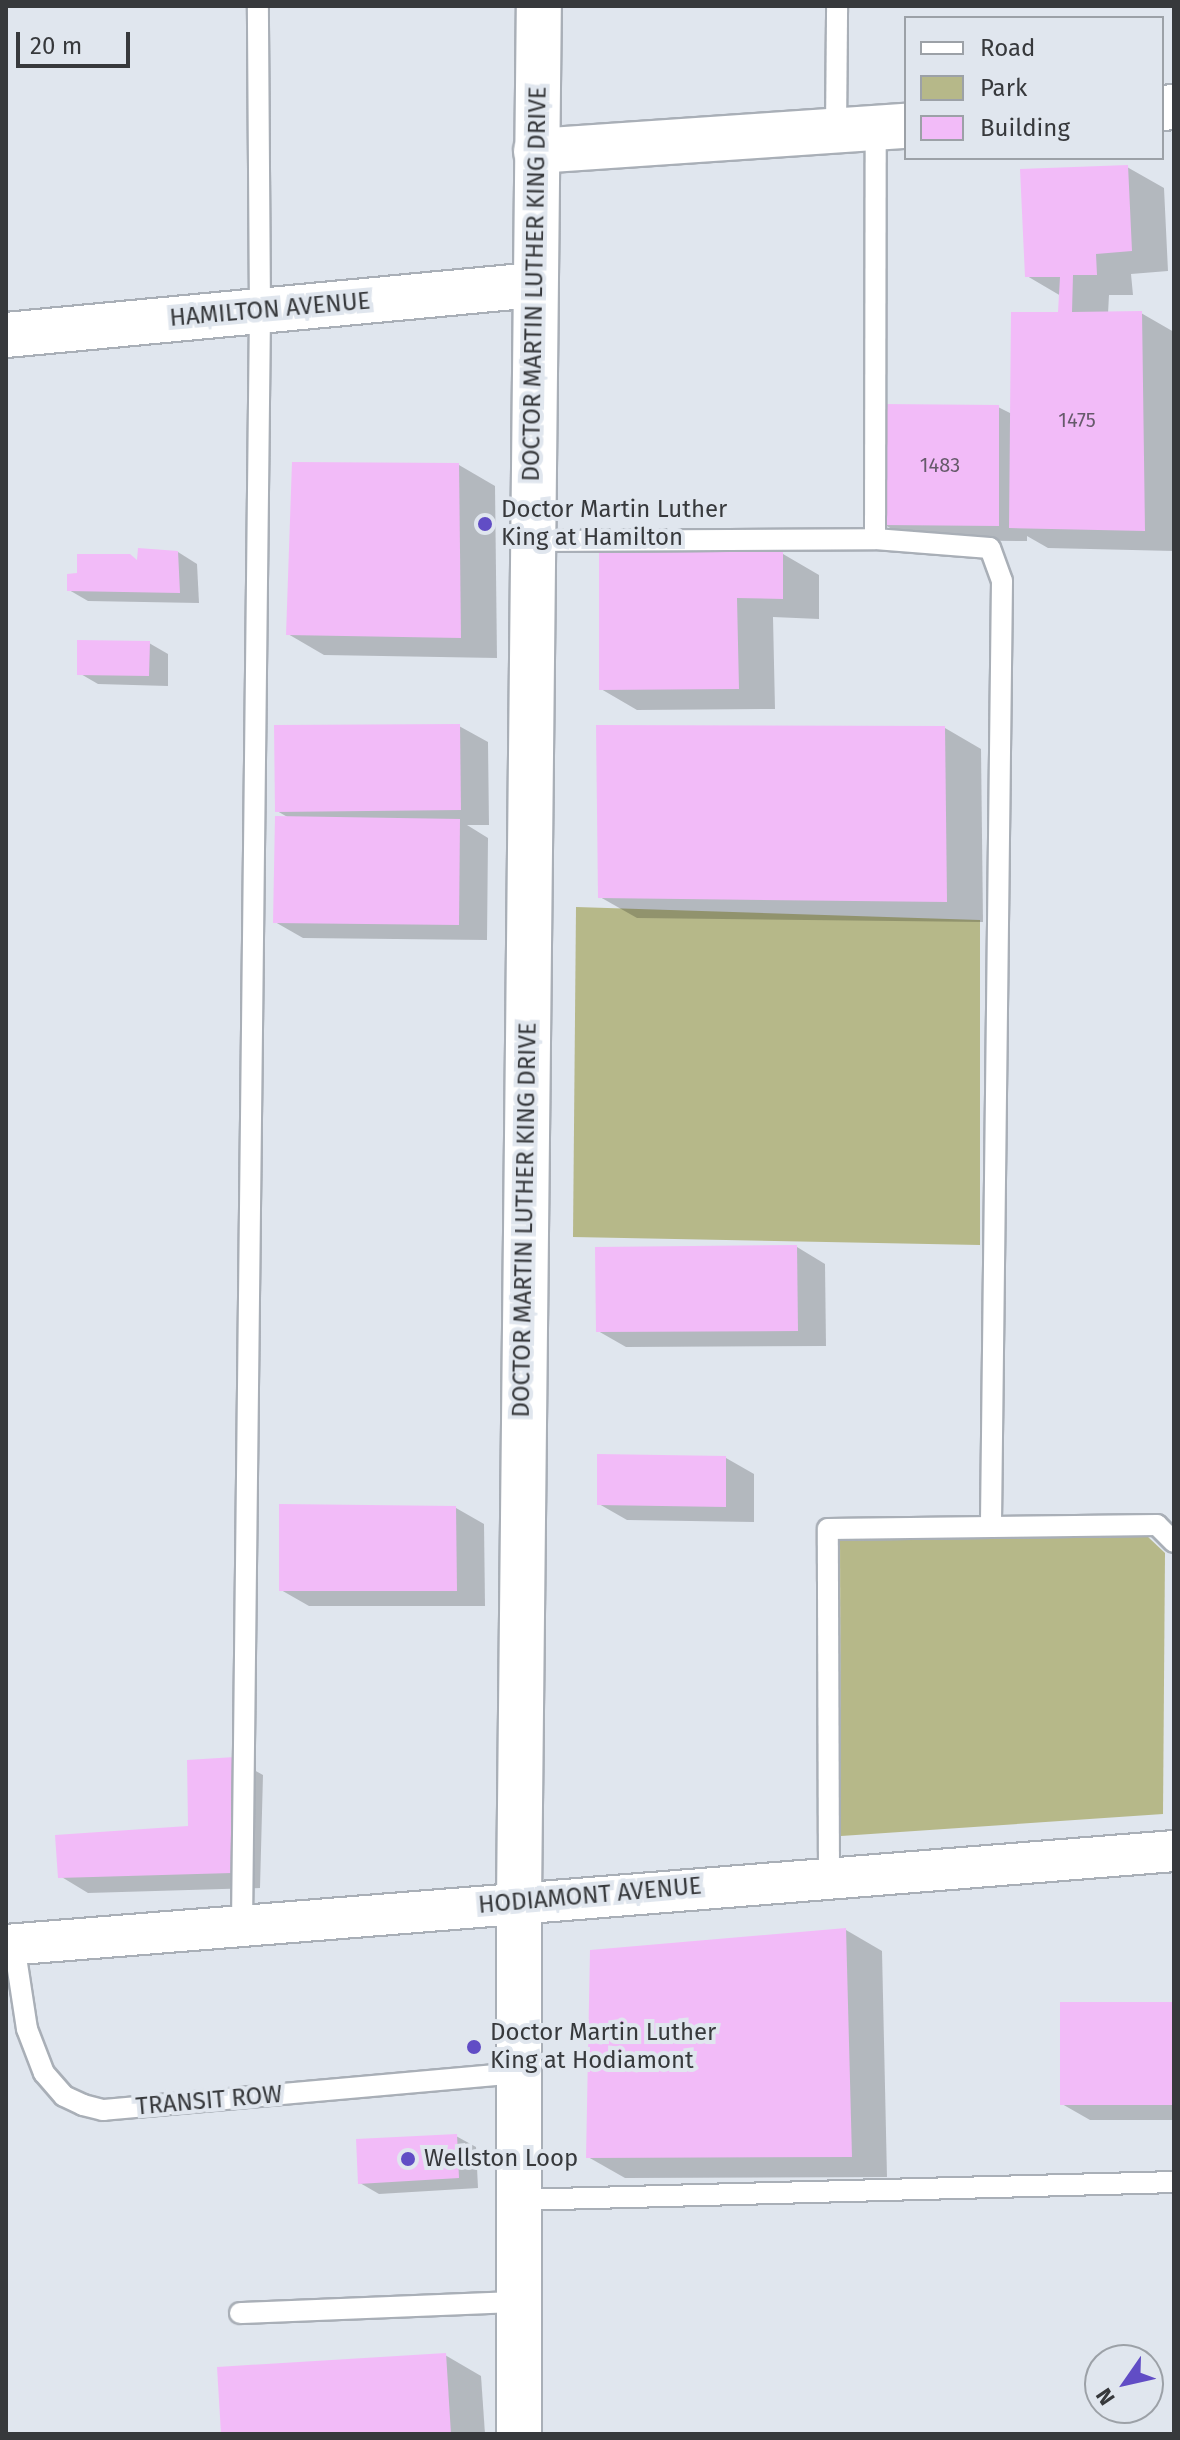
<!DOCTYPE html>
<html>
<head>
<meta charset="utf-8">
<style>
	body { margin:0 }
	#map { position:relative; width:1180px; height:2440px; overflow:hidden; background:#e0e6ee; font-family:"Fira Sans",sans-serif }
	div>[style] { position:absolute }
	.green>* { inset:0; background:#b6b889 }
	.shadow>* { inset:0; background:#0003 }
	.building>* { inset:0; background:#f2bbf8 }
	.roads { filter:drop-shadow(2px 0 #a9afb7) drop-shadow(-2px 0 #a9afb7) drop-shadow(0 2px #a9afb7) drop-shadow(0 -2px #a9afb7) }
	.lane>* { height:20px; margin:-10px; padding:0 10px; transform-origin:10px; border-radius:10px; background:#fff }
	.street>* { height:40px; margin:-20px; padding:0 20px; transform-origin:20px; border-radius:20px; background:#fff }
	.secondary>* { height:44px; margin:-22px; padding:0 22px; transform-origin:22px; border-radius:22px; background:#fff }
	.dots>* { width:22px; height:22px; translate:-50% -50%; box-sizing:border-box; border:4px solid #e0e6ee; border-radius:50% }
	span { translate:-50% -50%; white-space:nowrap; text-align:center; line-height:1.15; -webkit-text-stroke:8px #e0e6ee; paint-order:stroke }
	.number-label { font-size:20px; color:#665a6b }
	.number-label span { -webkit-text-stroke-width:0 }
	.street-label { font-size:24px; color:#37393c }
	.poi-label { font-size:24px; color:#37393c }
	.left { translate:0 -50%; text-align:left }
	.frame { position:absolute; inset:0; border:8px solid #37393c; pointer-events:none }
	.legend { position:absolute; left:904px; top:16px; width:260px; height:144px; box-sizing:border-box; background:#e0e6ee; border:2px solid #9ca1a7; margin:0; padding:10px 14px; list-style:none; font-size:24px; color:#37393c }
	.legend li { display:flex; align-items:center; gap:16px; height:40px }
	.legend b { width:40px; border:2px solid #9ca1a7 }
	.north { position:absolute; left:1084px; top:2344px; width:80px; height:80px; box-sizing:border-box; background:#e0e6ee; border:2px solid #9ca1a7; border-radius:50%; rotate:236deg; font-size:22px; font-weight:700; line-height:32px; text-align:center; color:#37393c }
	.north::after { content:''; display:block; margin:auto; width:28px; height:36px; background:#614dc5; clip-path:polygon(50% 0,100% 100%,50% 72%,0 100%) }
	.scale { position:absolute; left:16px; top:32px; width:114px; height:36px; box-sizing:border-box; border:4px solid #37393c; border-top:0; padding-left:10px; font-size:24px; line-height:28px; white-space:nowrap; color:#37393c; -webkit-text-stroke:6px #e0e6ee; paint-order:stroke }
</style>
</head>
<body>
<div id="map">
	<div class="green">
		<div style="clip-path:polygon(576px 907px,980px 920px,980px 1245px,573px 1237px)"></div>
		<div style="clip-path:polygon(1147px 1536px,1165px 1553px,1163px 1814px,841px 1836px,840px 1540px)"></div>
	</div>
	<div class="shadow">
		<div style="clip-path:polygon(1127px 167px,1164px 188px,1168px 271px,1131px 274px,1133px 295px,1109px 295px,1108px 314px,1141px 313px,1174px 332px,1174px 551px,1048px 548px,1027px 536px,1027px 541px,912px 540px,883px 524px,998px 407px,1012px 414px,1060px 314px,1061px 296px,1027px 276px)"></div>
		<div style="clip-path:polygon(459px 465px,495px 486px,497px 658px,324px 655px,288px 634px)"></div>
		<div style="clip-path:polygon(178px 552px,197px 564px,199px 603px,88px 601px,69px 590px)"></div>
		<div style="clip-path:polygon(783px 554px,819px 575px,819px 619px,773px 617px,775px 709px,637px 710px,601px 689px)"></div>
		<div style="clip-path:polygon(149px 643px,168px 654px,168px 686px,98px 684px,79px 673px)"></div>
		<div style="clip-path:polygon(459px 726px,488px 742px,489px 825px,467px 825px,488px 838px,487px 940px,303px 938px,275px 922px,291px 819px,277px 811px)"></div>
		<div style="clip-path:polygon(945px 728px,981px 749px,983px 922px,637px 918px,600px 897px)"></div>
		<div style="clip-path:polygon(797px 1247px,825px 1264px,826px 1346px,626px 1347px,598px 1331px)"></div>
		<div style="clip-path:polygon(726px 1458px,754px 1474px,754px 1522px,627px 1520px,599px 1504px)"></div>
		<div style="clip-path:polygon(456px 1508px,484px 1524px,485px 1606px,309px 1606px,281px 1590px)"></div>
		<div style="clip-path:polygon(234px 1759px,263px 1775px,260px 1888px,88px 1893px,60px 1876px,190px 1828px)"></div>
		<div style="clip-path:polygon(846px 1930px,882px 1951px,887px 2177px,625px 2178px,588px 2157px)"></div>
		<div style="clip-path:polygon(1174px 2004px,1174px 2120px,1090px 2120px,1062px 2104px)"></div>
		<div style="clip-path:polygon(456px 2136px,476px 2147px,478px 2188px,379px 2194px,360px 2183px)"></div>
		<div style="clip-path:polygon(445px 2355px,481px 2376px,485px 2434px,223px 2434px)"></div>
	</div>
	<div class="building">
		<div style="clip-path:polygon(1128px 165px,1132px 251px,1096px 254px,1097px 275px,1073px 275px,1072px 312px,1142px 311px,1145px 531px,1009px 528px,1011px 312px,1058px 312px,1060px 277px,1025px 277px,1020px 169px)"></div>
		<div style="clip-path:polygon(881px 404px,999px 405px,999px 526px,881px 525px)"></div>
		<div style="clip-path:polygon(292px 462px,459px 463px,461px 638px,286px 635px)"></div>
		<div style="clip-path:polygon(138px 548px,178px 551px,180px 593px,67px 591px,67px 574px,77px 573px,77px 554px,130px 554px,137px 560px)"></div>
		<div style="clip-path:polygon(599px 552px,783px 552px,783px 599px,737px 598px,739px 689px,599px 690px)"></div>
		<div style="clip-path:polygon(77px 640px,150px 641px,149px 676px,77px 675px)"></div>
		<div style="clip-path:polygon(460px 724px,461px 810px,275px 812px,274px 725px)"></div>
		<div style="clip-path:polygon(596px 725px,945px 726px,947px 902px,598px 898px)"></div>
		<div style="clip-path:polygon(275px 816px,460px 819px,459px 925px,273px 923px)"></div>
		<div style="clip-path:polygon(797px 1245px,798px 1331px,596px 1332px,595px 1247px)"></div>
		<div style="clip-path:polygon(597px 1454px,726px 1456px,726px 1507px,597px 1505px)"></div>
		<div style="clip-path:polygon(279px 1504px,456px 1506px,457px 1591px,279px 1591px)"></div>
		<div style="clip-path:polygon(235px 1757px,232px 1873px,58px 1878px,55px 1835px,188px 1826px,187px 1760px)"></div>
		<div style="clip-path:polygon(846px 1928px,852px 2157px,586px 2158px,590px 1950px)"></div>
		<div style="clip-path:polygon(1060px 2002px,1174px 2002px,1174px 2105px,1060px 2105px)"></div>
		<div style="clip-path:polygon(457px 2134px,459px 2178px,358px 2184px,356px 2139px)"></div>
		<div style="clip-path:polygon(446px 2353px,451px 2434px,221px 2434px,217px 2367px)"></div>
	</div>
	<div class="roads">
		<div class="lane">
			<div style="left:836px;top:131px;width:125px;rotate:-89.5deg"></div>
			<div style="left:875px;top:539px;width:411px;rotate:-89.9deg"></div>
			<div style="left:532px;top:541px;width:343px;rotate:-0.3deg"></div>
			<div style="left:875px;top:539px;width:115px;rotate:4.5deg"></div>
			<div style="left:990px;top:548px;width:35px;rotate:70deg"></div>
			<div style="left:1002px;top:581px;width:943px;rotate:90.67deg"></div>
			<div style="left:829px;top:1877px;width:348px;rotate:-90.2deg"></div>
			<div style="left:828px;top:1529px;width:329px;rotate:-0.7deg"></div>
			<div style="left:1157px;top:1525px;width:24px;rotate:45deg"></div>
			<div style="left:242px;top:1924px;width:1613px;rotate:-89.36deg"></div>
			<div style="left:260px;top:311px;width:305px;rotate:-90.4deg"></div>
			<div style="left:14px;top:1944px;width:86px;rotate:81.3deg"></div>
			<div style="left:27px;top:2029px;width:47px;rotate:68.9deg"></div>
			<div style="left:44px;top:2073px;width:30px;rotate:49deg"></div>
			<div style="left:64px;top:2096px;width:21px;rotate:25deg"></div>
			<div style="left:83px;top:2105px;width:21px;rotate:14deg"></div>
			<div style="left:103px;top:2110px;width:418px;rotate:-5.1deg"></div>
			<div style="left:519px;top:2200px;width:655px;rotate:-1.57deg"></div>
			<div style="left:240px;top:2313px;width:277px;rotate:-2.3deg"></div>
		</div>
		<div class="street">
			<div style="left:6px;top:1945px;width:1172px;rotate:-4.6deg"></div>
		</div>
		<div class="secondary">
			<div style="left:1162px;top:108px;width:12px;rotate:-5deg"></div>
			<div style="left:536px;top:151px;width:371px;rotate:-3.9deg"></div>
			<div style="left:6px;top:335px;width:530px;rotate:-5.41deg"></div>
			<div style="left:519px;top:2434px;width:533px;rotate:-90deg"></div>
			<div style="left:519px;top:1901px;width:1895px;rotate:-89.4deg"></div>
		</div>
	</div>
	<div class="dots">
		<div style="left:485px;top:524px;background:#614dc5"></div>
		<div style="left:474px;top:2047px;background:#614dc5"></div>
		<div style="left:408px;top:2159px;background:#614dc5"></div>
	</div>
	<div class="number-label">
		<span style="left:1077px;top:420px">1475</span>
		<span style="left:940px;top:465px">1483</span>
	</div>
	<div class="street-label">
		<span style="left:535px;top:284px;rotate:-89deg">DOCTOR MARTIN LUTHER KING DRIVE</span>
		<span style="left:270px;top:310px;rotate:-5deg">HAMILTON AVENUE</span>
		<span style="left:525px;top:1220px;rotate:-89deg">DOCTOR MARTIN LUTHER KING DRIVE</span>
		<span style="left:590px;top:1896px;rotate:-5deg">HODIAMONT AVENUE</span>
		<span style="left:209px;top:2101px;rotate:-5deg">TRANSIT ROW</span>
	</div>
	<div class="poi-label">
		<span class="left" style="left:501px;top:524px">Doctor Martin Luther<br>King at Hamilton</span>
		<span class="left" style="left:490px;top:2047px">Doctor Martin Luther<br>King at Hodiamont</span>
		<span class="left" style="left:424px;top:2159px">Wellston Loop</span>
	</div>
	<div class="frame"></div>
	<ul class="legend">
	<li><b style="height:10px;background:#fff"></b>Road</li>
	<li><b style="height:22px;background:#b6b889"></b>Park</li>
	<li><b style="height:22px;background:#f2bbf8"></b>Building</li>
	</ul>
	<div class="north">N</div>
	<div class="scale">20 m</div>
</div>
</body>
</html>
